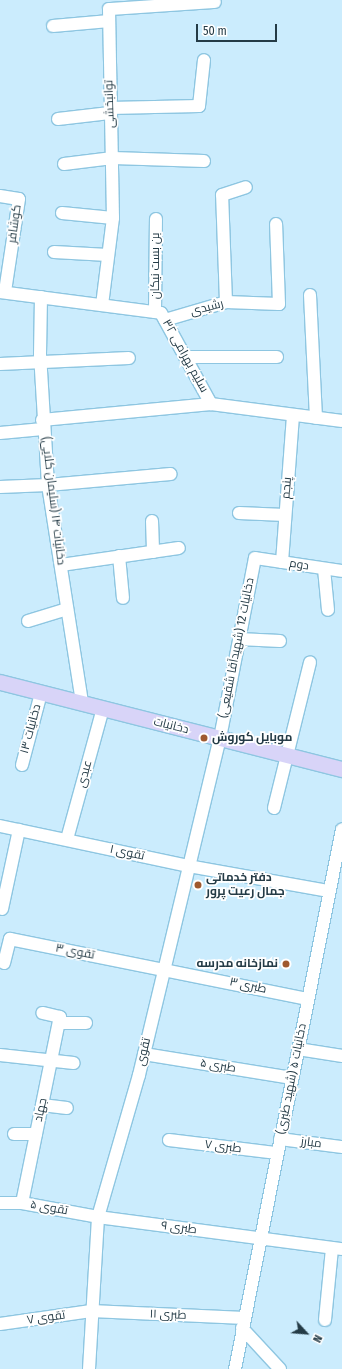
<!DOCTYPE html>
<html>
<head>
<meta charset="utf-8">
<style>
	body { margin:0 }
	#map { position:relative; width:342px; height:1369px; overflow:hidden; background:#cbecfd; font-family:"Fira Sans Condensed",Cairo,sans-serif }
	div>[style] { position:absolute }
	.roads { filter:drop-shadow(1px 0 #8ec6e1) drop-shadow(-1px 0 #8ec6e1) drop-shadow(0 1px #8ec6e1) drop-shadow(0 -1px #8ec6e1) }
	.minor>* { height:12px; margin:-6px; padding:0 6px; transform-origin:6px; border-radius:6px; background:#fff }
	.major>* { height:15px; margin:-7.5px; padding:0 7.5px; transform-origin:7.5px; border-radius:7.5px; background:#d8d4f8 }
	.dots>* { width:11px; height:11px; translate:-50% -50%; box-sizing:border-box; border:2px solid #fff; border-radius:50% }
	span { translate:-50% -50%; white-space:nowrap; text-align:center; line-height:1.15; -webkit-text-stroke:3.5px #fff; paint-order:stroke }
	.street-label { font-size:12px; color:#243b46 }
	.poi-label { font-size:12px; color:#243b46; font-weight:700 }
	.left { translate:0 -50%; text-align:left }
	.right { translate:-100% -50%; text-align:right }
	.north { position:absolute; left:286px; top:1313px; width:40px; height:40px; -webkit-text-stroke:3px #fff; paint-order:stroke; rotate:116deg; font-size:11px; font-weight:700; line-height:16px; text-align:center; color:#243b46 }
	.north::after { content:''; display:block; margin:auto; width:14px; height:18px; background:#243b46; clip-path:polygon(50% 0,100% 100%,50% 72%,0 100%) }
	.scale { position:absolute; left:196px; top:24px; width:81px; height:18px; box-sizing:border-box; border:2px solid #243b46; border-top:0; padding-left:5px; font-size:12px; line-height:14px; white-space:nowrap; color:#243b46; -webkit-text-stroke:3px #fff; paint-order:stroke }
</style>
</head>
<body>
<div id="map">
	<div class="roads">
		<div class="minor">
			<div style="left:53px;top:26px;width:56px;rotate:-5.1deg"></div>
			<div style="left:110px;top:108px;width:89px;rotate:-1.3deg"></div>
			<div style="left:199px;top:106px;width:46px;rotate:-83.8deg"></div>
			<div style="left:58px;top:119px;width:52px;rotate:-6.6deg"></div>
			<div style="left:64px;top:164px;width:49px;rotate:-7deg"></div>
			<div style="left:113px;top:158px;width:91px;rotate:1.9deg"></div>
			<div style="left:0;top:196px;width:19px;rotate:9deg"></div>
			<div style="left:19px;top:199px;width:94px;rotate:98.6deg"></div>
			<div style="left:62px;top:213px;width:51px;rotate:5.6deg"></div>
			<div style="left:54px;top:252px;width:54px;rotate:3.2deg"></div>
			<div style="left:0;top:292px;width:162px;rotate:7.4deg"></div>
			<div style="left:161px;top:313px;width:104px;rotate:61.2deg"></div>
			<div style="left:211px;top:404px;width:132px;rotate:7.4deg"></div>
			<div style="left:310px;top:295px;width:123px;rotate:87.2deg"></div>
			<div style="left:41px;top:297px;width:57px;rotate:91deg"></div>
			<div style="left:40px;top:354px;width:131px;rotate:86.5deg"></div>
			<div style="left:48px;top:485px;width:221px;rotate:81.1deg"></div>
			<div style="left:226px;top:302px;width:107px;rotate:-92.1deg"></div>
			<div style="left:222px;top:195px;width:25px;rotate:-18deg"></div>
			<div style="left:102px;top:305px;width:88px;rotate:-82.8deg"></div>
			<div style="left:113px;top:218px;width:209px;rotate:-91.1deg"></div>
			<div style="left:109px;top:9px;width:106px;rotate:-3.8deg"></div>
			<div style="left:155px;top:312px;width:93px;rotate:-89.4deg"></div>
			<div style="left:165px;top:320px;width:64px;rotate:-16.4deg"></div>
			<div style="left:226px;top:302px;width:53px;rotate:2.2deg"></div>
			<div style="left:279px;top:304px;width:80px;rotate:-92.1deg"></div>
			<div style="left:185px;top:357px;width:92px"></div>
			<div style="left:0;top:364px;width:129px;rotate:-2.7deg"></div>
			<div style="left:42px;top:420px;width:170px;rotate:-5.4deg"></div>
			<div style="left:0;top:433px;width:43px;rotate:-5.3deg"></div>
			<div style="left:0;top:487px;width:48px;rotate:-2.4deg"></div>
			<div style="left:48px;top:485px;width:123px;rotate:-5.1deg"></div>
			<div style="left:239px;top:513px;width:46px;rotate:2.5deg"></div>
			<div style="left:152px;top:521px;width:31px;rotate:88deg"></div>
			<div style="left:119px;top:556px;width:42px;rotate:84.6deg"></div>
			<div style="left:282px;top:562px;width:147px;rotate:-85.7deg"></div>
			<div style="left:61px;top:565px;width:119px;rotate:-8.2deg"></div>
			<div style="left:324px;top:569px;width:41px;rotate:84.4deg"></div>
			<div style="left:28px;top:621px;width:41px;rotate:-17.1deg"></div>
			<div style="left:239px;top:639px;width:41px;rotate:2.8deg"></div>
			<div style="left:22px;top:765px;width:74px;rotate:-75.2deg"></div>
			<div style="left:274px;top:808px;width:150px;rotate:-76.1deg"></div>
			<div style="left:0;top:826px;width:192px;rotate:12deg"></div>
			<div style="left:188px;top:866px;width:143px;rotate:10.1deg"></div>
			<div style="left:67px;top:839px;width:136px;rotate:-74.6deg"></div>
			<div style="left:2px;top:909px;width:81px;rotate:-77.9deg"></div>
			<div style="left:4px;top:963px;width:25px;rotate:-76deg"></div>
			<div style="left:10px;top:939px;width:304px;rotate:11.4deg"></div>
			<div style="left:59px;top:1023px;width:27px"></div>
			<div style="left:298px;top:1049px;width:45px;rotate:9deg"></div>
			<div style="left:144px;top:1054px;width:150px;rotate:9.2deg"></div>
			<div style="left:0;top:1055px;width:74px;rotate:6.2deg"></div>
			<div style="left:42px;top:1105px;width:25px;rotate:7deg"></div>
			<div style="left:14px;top:1134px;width:22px"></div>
			<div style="left:280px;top:1139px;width:63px;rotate:7.4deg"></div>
			<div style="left:169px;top:1140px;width:109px;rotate:6.9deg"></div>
			<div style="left:0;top:1203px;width:22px"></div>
			<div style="left:22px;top:1203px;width:77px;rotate:10.4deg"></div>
			<div style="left:98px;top:1217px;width:246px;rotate:7.5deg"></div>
			<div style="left:22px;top:1203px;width:190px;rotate:-78.5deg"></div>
			<div style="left:60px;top:1017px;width:18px;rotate:-167deg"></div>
			<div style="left:325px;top:1320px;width:72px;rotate:-84.4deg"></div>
			<div style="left:0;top:1324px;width:92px;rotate:-8.1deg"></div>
			<div style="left:91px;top:1311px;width:154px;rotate:2.6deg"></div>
			<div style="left:242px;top:1328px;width:56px;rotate:47.2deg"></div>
			<div style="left:89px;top:1369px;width:152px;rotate:-86.6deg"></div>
			<div style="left:98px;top:1217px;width:148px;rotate:-73.9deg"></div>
			<div style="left:139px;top:1075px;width:347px;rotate:-76.5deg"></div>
			<div style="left:220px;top:738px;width:183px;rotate:-79deg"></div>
			<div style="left:255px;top:558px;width:88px;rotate:8.5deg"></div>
			<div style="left:235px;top:1369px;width:550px;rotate:-78.79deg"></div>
		</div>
		<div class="major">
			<div style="left:0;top:682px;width:353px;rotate:14.3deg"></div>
		</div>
	</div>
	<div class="dots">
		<div style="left:204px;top:738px;background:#9f592f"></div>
		<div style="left:198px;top:885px;background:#9f592f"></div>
		<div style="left:286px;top:964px;background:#9f592f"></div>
	</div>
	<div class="street-label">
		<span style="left:110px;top:104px;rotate:-92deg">توانبخشی</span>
		<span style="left:15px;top:224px;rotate:-82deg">کوشافر</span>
		<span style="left:156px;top:266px;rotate:-90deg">بن بست نیکان</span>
		<span style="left:207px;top:308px;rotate:-15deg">رشیدی</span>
		<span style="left:185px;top:356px;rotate:61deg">سلیم بهرامی ۳۲</span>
		<span style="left:287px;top:488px;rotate:-86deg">پنجم</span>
		<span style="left:53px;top:501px;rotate:83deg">دخانیات ۱۴ (سلیمان کلایی)</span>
		<span style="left:299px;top:565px;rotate:9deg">دوم</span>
		<span style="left:237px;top:648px;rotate:-79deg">دخانیات 12 (شهیدآقا شفیعی)</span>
		<span style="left:171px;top:726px;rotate:14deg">دخانیات</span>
		<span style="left:31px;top:729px;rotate:-75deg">دخانیات ۱۳</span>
		<span style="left:85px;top:774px;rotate:-75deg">عبدی</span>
		<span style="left:127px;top:853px;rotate:12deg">تقوی ۱</span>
		<span style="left:75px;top:952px;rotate:11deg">تقوی ۳</span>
		<span style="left:248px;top:986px;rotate:12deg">طبری ۳</span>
		<span style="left:144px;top:1052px;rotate:-77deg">تقوی</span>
		<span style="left:218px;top:1066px;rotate:9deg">طبری ۵</span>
		<span style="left:292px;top:1079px;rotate:-79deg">دخانیات ۵ (شهید طبری)</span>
		<span style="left:41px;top:1110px;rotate:-78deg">جهاد</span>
		<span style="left:311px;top:1143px;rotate:7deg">مبارز</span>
		<span style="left:223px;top:1147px;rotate:7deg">طبری ۷</span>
		<span style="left:49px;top:1208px;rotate:10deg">تقوی ۵</span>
		<span style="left:179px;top:1228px;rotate:7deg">طبری ۹</span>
		<span style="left:168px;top:1315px;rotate:2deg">طبری ۱۱</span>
		<span style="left:46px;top:1318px;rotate:-8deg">تقوی ۷</span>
	</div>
	<div class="poi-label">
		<span class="left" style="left:212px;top:738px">موبایل کوروش</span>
		<span class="left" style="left:206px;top:885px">دفتر خدماتی<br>جمال رعیت پرور</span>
		<span class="right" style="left:278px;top:964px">نمازخانه مدرسه</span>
	</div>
	<div class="north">N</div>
	<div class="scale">50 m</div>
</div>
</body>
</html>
